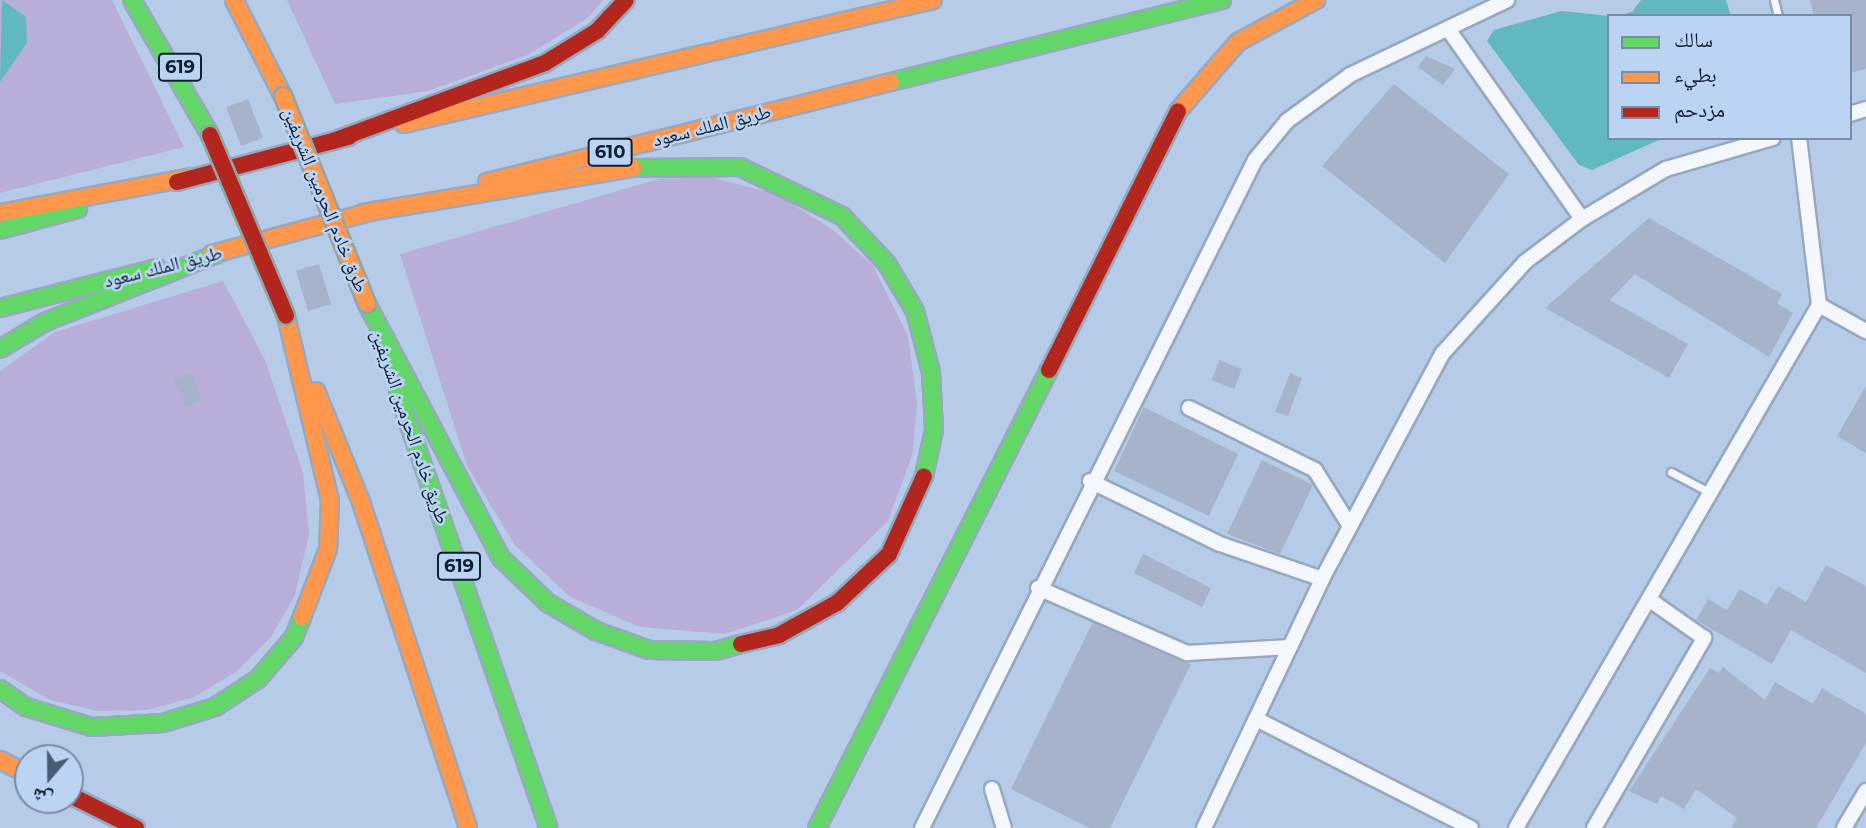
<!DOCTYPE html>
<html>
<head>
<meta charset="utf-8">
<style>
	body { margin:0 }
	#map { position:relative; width:1866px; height:828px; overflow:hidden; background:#b5cbe7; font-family:Montserrat,"Noto Naskh Arabic",sans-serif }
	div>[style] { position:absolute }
	.green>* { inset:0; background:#b9aed9 }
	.water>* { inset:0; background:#62b8c1 }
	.building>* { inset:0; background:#a7b3cb }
	.roads { filter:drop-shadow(2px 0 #97a8bf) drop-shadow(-2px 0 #97a8bf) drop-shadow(0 2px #97a8bf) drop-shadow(0 -2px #97a8bf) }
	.lane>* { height:7px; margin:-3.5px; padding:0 3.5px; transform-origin:3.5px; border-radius:3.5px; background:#f4f7fb }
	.street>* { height:14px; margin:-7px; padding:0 7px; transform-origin:7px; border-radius:7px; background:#f4f7fb }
	.fast>* { height:16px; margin:-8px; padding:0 8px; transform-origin:8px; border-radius:8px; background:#63d668 }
	.slow>* { height:16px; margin:-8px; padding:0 8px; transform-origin:8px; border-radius:8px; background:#ff974d }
	.jam>* { height:16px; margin:-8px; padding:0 8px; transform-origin:8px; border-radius:8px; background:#b3261e }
	.bridges { filter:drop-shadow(2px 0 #92a5a6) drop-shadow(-2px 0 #92a5a6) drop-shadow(0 2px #92a5a6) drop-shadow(0 -2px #92a5a6) }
	.slow-bridge>* { height:16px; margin:-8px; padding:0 8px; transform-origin:8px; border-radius:8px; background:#ff974d }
	.jam-bridge>* { height:16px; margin:-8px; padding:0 8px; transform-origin:8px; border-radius:8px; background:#b3261e }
	span { translate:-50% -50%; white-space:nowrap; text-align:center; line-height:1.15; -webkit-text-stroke:5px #bbd4f4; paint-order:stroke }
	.shield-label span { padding:2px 5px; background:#bbd4f4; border:2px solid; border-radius:5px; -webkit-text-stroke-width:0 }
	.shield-label { font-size:18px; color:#101f33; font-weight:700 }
	.street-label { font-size:19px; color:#101f33 }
	.legend { position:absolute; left:1607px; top:14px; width:245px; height:126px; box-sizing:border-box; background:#bbd4f4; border:2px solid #778ca7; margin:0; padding:9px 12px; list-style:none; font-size:21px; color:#101f33 }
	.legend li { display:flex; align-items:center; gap:14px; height:35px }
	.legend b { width:35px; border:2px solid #778ca7 }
	.north { position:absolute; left:14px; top:744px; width:70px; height:70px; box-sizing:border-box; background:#bbd4f4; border:2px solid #778ca7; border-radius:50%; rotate:200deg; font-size:19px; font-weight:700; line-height:28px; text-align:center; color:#101f33 }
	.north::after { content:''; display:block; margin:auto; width:24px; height:32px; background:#4a5b72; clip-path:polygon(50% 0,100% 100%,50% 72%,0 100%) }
</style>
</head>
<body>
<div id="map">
	<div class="green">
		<div style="clip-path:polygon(0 0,112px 0,184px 147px,0 193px)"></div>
		<div style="clip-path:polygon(287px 0,603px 0,589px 17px,528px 55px,428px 91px,335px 104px)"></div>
		<div style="clip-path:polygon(710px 177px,776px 194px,833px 230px,873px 266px,908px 336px,917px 403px,913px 453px,888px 521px,797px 610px,725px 634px,640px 627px,570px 597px,515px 545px,467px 466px,400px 254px,659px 179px)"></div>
		<div style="clip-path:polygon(223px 281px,265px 360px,303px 473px,309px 534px,295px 595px,271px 637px,236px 672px,194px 697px,147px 710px,98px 711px,50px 700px,0 671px,0 371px,55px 332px)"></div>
	</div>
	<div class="water">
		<div style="clip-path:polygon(2px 0,26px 17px,27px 43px,0 82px)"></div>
		<div style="clip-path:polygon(1641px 0,1726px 0,1731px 16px,1617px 16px,1632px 12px)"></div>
		<div style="clip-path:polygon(1562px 11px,1609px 16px,1609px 138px,1663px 138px,1592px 170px,1579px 165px,1487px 41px,1494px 30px)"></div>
	</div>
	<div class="building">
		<div style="clip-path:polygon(1810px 0,1866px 0,1866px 69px,1850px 73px,1850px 16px,1814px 16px)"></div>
		<div style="clip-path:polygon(1426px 56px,1455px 69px,1443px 85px,1418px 67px)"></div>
		<div style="clip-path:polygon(1394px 84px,1509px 174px,1445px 263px,1322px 166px)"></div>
		<div style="clip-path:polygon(248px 99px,263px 138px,241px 146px,226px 107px)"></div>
		<div style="clip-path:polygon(1649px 218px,1782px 294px,1777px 303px,1793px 313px,1769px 357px,1635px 274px,1610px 300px,1688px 344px,1669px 378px,1545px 308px)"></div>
		<div style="clip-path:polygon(319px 264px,331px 304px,308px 311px,296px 271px)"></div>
		<div style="clip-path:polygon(1219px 360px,1242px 369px,1234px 389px,1212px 380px)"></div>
		<div style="clip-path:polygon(191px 372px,202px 400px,185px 407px,174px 379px)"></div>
		<div style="clip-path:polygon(1290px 373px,1302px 378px,1288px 416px,1275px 412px)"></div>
		<div style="clip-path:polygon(1866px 386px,1866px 453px,1837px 436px)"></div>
		<div style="clip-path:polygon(1144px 407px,1238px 454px,1209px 516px,1114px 471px)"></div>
		<div style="clip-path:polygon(1262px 460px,1313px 485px,1280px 554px,1227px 534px)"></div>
		<div style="clip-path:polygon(1143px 554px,1211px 588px,1202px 607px,1134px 573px)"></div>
		<div style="clip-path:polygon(1826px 565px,1866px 586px,1866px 673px,1791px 630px,1772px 664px,1696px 620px,1708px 599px,1727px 610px,1740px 589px,1767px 605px,1778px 586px,1806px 602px)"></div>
		<div style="clip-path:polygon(1093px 622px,1191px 664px,1110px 828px,1090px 828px,1011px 789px)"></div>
		<div style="clip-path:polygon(1723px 667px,1765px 700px,1775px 682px,1813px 704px,1822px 688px,1866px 714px,1866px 743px,1816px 828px,1731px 828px,1737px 818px,1696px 789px,1684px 809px,1661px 796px,1657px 804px,1629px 791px,1710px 668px,1719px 673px)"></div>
	</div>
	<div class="roads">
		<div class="lane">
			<div style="left:1774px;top:0;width:16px;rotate:76deg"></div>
			<div style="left:1671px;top:472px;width:45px;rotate:27.7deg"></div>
		</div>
		<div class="street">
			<div style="left:1448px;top:29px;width:232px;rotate:54.8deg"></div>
			<div style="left:1850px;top:114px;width:17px;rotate:-17deg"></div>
			<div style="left:1819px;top:305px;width:54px;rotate:29deg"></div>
			<div style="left:1189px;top:408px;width:140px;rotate:26.2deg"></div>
			<div style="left:1315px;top:470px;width:66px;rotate:58deg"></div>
			<div style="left:1090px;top:481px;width:144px;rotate:25.9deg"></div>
			<div style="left:1220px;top:544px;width:108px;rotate:18.9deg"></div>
			<div style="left:1038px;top:588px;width:163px;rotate:23.6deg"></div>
			<div style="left:1187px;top:653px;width:103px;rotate:-3.3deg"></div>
			<div style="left:1256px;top:719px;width:241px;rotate:26.9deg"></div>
			<div style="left:992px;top:789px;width:41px;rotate:72.9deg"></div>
			<div style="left:922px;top:828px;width:746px;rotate:-63.5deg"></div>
			<div style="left:1255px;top:160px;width:50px;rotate:-50.6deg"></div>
			<div style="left:1287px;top:121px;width:78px;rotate:-36.1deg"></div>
			<div style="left:1350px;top:75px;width:174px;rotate:-25.5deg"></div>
			<div style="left:1204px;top:828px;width:276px;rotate:-64.6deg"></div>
			<div style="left:1322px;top:579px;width:255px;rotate:-61.9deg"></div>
			<div style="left:1442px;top:354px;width:124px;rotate:-47.9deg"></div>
			<div style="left:1525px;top:262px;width:71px;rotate:-37deg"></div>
			<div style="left:1582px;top:219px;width:98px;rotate:-30.8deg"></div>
			<div style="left:1666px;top:169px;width:111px;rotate:-16.2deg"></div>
			<div style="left:1516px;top:828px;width:604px;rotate:-59.91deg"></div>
			<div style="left:1819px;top:305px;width:168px;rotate:-96.8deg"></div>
			<div style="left:1594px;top:828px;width:220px;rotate:-59.9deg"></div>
			<div style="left:1704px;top:638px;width:66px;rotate:-144.9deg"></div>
			<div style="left:1844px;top:828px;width:43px;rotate:-59.3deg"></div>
		</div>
		<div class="fast">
			<div style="left:132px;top:0;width:156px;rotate:60deg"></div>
			<div style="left:891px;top:82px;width:341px;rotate:-13.9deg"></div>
			<div style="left:633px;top:168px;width:107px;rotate:-0.5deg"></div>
			<div style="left:740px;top:167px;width:113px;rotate:25.7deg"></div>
			<div style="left:842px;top:216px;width:66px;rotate:46.8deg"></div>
			<div style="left:887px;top:264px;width:55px;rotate:59.2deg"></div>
			<div style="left:915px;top:311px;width:63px;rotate:75.3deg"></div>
			<div style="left:931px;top:372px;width:58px;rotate:87deg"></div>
			<div style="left:934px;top:430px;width:47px;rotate:102.3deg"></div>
			<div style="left:0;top:230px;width:81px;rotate:-15.1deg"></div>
			<div style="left:367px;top:304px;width:287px;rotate:62.2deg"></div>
			<div style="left:501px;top:558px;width:65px;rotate:43.8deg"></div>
			<div style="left:548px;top:603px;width:56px;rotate:30.3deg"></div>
			<div style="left:596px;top:631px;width:56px;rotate:19.7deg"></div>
			<div style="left:649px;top:650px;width:66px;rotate:0.9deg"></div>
			<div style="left:715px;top:651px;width:27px;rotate:-15deg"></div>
			<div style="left:0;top:308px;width:162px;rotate:-14.3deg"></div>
			<div style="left:0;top:349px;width:52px;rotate:-31deg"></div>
			<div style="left:45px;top:322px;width:196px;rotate:-21.6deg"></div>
			<div style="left:398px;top:393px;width:460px;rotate:70.9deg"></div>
			<div style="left:0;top:689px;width:32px;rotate:35deg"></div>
			<div style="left:26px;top:707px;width:69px;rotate:16.9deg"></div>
			<div style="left:92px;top:727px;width:71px;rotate:-3.2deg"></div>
			<div style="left:163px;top:723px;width:54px;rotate:-17.1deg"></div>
			<div style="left:215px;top:707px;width:51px;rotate:-33.1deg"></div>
			<div style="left:258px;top:679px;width:55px;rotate:-49.4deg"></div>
			<div style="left:294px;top:637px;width:22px;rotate:-68deg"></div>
			<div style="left:817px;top:828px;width:513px;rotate:-63.14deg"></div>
		</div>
		<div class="slow">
			<div style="left:234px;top:0;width:108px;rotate:63deg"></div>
			<div style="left:1178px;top:111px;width:91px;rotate:-49deg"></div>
			<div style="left:1238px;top:42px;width:89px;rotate:-28.3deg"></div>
			<div style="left:404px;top:124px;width:543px;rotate:-13.19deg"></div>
			<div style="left:487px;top:182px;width:416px;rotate:-13.9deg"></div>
			<div style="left:0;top:213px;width:196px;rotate:-10.6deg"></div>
			<div style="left:363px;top:213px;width:274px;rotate:-9.5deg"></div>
			<div style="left:212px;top:254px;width:171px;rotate:-14.9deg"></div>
			<div style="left:286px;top:316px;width:189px;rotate:76.6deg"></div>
			<div style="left:330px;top:500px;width:49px;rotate:92.3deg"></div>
			<div style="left:328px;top:549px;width:73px;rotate:110.9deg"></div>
			<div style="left:316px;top:391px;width:120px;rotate:67.9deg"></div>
			<div style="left:361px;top:502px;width:343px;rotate:71.8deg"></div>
			<div style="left:0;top:760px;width:31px;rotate:27deg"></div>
		</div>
		<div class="jam">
			<div style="left:333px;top:141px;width:226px;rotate:-20.2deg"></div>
			<div style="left:545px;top:63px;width:61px;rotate:-31.6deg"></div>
			<div style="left:597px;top:31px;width:42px;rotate:-46.9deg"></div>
			<div style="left:177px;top:182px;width:178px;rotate:-14.7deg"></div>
			<div style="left:1049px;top:370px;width:289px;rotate:-63.5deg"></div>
			<div style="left:741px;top:644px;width:39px;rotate:-13deg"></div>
			<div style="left:779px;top:635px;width:66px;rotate:-28.9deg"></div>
			<div style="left:837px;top:603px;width:71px;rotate:-43.3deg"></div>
			<div style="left:889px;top:554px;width:85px;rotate:-65.8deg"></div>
			<div style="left:70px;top:795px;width:74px;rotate:26.6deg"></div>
		</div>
	</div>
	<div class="bridges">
		<div class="slow-bridge">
			<div style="left:283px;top:96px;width:224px;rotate:68deg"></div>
		</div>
		<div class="jam-bridge">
			<div style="left:210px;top:135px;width:196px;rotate:67.2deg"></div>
		</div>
	</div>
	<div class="shield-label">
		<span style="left:180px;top:67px">619</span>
		<span style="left:610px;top:152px">610</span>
		<span style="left:459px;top:566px">619</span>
	</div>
	<div class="street-label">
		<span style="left:712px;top:126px;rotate:-14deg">طريق الملك سعود</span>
		<span style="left:325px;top:200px;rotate:68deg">طرق خادم الحرمين الشريفين</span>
		<span style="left:163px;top:267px;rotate:-14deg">طريق الملك سعود</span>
		<span style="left:410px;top:427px;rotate:71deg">طريق خادم الحرمين الشريفين</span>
	</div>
	<ul class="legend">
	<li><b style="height:9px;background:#63d668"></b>سالك</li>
	<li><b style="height:9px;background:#ff974d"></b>بطيء</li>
	<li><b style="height:9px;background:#b3261e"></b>مزدحم</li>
	</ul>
	<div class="north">ش</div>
</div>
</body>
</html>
